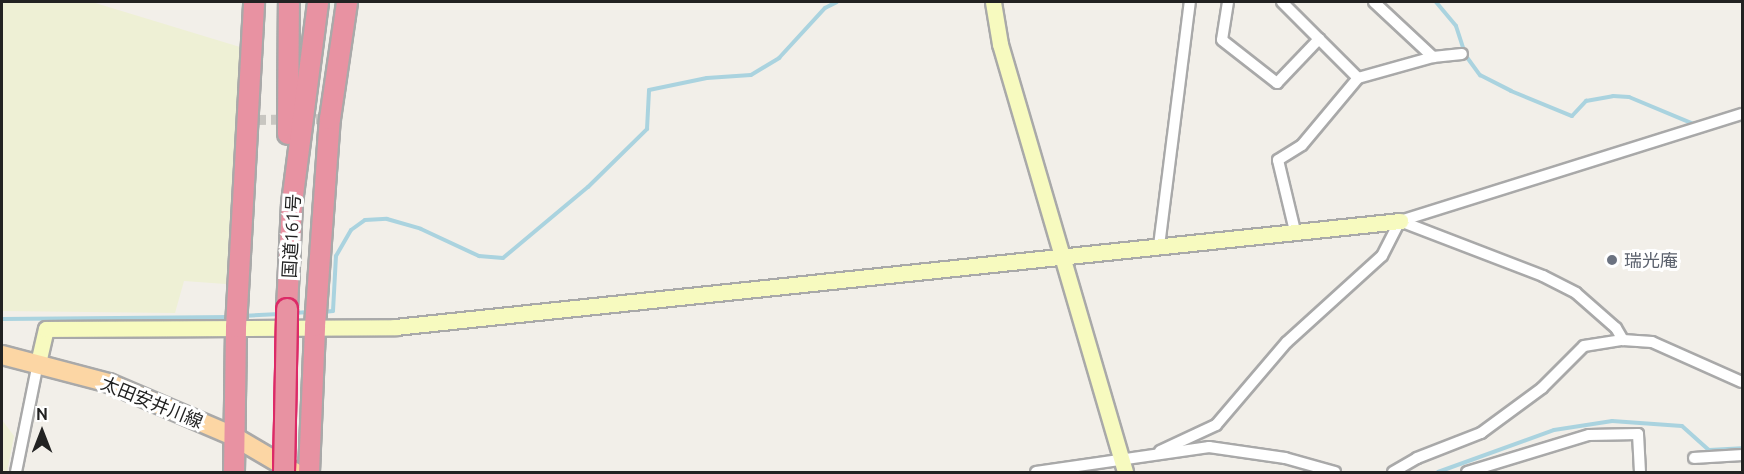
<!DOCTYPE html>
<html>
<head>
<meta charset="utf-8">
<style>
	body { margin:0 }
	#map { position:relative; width:1744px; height:474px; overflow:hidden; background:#f2efe9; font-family:Ubuntu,"Noto Sans JP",sans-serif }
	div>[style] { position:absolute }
	.farmland>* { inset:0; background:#eef0d5 }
	.stream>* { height:4px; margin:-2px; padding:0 2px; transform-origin:2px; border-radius:2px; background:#aad3df }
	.street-tunnel>* { height:10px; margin-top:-5px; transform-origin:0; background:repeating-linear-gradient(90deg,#c8c6c1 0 10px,transparent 0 15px) }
	.roads { filter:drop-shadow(2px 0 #a9a9a9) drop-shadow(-2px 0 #a9a9a9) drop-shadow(0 2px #a9a9a9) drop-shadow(0 -2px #a9a9a9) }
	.street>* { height:10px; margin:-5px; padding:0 5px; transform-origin:5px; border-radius:5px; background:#fff }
	.secondary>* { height:15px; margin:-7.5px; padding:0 7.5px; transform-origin:7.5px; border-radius:7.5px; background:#f7fabf }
	.primary>* { height:18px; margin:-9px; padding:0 9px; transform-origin:9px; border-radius:9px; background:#fcd6a4 }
	.highway>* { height:20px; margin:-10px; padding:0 10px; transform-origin:10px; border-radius:10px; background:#e892a2 }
	.bridges { filter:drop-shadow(2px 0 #dc2a67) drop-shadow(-2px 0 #dc2a67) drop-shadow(0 2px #dc2a67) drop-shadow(0 -2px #dc2a67) }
	.highway-bridge>* { height:20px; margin:-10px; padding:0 10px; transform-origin:10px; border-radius:10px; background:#e892a2 }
	.dots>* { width:16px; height:16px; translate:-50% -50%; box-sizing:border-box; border:3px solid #fff; border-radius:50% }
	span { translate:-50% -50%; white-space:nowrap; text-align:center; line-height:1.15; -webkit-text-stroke:6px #fff; paint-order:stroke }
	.street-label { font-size:18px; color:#222 }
	.worship-label { font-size:18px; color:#5b616d }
	.left { translate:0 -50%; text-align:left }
	.frame { position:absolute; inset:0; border:3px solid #222; pointer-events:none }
	.north { position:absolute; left:12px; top:402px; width:60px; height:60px; -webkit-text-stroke:4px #fff; paint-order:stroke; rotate:0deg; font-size:16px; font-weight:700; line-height:24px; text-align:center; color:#222 }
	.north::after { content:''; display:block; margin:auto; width:21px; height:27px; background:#222; clip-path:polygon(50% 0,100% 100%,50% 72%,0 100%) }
</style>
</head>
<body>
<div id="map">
	<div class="farmland">
		<div style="clip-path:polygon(2px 2px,92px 2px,240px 47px,226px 284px,184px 281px,175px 313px,2px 311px)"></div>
		<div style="clip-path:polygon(2px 420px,14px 436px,7px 472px,2px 472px)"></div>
	</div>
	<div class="stream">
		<div style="left:1436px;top:2px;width:31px;rotate:50deg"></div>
		<div style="left:1456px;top:26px;width:32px;rotate:72deg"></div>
		<div style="left:1466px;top:56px;width:24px;rotate:54deg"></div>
		<div style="left:1480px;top:75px;width:35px;rotate:27deg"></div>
		<div style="left:1511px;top:91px;width:66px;rotate:22.3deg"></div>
		<div style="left:1572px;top:116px;width:21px;rotate:-47deg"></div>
		<div style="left:1586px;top:101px;width:27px;rotate:-10deg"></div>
		<div style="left:1613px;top:96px;width:16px;rotate:4deg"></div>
		<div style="left:1629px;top:97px;width:73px;rotate:22.7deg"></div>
		<div style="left:323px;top:312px;width:10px;rotate:-6deg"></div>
		<div style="left:333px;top:311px;width:55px;rotate:-86.9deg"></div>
		<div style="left:336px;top:256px;width:30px;rotate:-60deg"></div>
		<div style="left:351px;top:230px;width:17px;rotate:-36deg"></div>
		<div style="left:365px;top:220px;width:22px;rotate:-3deg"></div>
		<div style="left:387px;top:219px;width:35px;rotate:16deg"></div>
		<div style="left:421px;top:229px;width:64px;rotate:25deg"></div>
		<div style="left:479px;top:256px;width:24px;rotate:5deg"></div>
		<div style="left:503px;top:258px;width:111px;rotate:-39.9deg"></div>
		<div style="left:588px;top:187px;width:83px;rotate:-44.5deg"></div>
		<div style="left:647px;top:129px;width:39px;rotate:-87deg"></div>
		<div style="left:649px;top:90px;width:59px;rotate:-11.7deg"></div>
		<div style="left:707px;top:78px;width:44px;rotate:-3.9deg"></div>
		<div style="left:751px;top:75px;width:33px;rotate:-31deg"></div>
		<div style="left:779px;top:58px;width:68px;rotate:-47.4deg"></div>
		<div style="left:825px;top:8px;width:13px;rotate:-27deg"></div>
		<div style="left:293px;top:313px;width:17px;rotate:-3deg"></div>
		<div style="left:242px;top:316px;width:38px;rotate:-3deg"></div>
		<div style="left:2px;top:319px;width:230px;rotate:-0.5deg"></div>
		<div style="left:1438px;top:472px;width:123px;rotate:-19.9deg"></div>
		<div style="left:1554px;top:430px;width:59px;rotate:-8.8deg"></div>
		<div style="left:1612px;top:421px;width:70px;rotate:4.1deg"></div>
		<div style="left:1682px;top:426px;width:36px;rotate:42deg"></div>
		<div style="left:1709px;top:450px;width:33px;rotate:-3deg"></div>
	</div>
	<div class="street-tunnel">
		<div style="left:256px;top:120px;width:74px;rotate:-0.8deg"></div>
	</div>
	<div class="roads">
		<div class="street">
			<div style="left:1228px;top:2px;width:38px;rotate:99deg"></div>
			<div style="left:1222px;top:40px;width:70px;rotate:38deg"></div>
			<div style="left:1277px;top:83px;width:61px;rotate:-46.3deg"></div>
			<div style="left:1282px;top:2px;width:107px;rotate:45deg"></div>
			<div style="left:1374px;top:2px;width:81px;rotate:43deg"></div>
			<div style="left:1400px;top:221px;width:153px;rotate:21deg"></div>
			<div style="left:1543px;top:276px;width:37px;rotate:27deg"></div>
			<div style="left:1576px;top:293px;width:53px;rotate:41.2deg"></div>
			<div style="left:1616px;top:328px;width:14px;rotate:60deg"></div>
			<div style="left:1295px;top:231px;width:73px;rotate:-103.5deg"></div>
			<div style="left:1278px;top:160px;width:28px;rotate:-32deg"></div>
			<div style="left:1302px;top:145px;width:87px;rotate:-50.1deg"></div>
			<div style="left:1358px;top:78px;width:78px;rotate:-15.6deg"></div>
			<div style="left:1433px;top:57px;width:29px;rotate:-6deg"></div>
			<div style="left:1159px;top:246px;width:246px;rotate:-82.8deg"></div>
			<div style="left:1160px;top:451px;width:62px;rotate:-24.9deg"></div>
			<div style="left:1216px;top:425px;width:109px;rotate:-49.5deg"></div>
			<div style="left:1287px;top:342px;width:128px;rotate:-42.2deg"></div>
			<div style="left:1382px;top:256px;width:39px;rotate:-63deg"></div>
			<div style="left:1400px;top:221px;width:358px;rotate:-17.4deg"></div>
			<div style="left:1694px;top:458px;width:48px;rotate:-3.6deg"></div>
			<div style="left:16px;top:472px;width:111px;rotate:-78.6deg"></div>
			<div style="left:1036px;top:472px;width:175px;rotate:-8.2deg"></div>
			<div style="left:1209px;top:447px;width:77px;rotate:8.2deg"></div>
			<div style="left:1285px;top:458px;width:52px;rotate:15.6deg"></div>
			<div style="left:1393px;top:472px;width:28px;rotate:-30deg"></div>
			<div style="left:1417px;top:458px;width:69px;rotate:-21.3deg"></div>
			<div style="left:1481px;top:433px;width:76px;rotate:-36.4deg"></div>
			<div style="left:1542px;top:388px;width:59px;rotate:-45deg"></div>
			<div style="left:1584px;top:346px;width:39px;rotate:-9deg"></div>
			<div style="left:1623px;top:340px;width:29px;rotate:4deg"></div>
			<div style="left:1652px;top:342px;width:98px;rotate:24deg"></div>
			<div style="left:1467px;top:472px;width:127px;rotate:-16.9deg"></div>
			<div style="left:1589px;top:435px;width:49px;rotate:-1.2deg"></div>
			<div style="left:1638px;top:434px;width:38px;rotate:87deg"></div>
		</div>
		<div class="secondary">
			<div style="left:993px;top:2px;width:43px;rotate:80.5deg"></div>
			<div style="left:1000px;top:44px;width:446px;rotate:73.7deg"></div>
			<div style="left:38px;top:363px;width:35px;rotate:-77deg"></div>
			<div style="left:46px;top:329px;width:349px;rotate:-0.3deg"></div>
			<div style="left:395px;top:327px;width:1011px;rotate:-6.02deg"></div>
		</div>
		<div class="primary">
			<div style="left:2px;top:355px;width:111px;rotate:14.7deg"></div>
			<div style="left:109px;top:383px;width:135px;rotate:23.1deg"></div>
			<div style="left:233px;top:436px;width:71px;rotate:30.5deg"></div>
		</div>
		<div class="highway">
			<div style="left:288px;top:134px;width:132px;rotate:-89.6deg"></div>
			<div style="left:287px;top:309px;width:106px;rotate:-87.3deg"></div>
			<div style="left:292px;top:203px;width:203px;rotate:-82.6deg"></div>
			<div style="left:234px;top:472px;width:145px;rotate:-89.2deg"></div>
			<div style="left:236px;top:327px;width:325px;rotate:-86.8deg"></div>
			<div style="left:309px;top:472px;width:146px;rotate:-87.6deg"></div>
			<div style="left:315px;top:326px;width:208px;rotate:-85.9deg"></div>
			<div style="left:330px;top:119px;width:118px;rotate:-81.7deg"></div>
		</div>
	</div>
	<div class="bridges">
		<div class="highway-bridge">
			<div style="left:284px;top:472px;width:163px;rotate:-88.9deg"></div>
		</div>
	</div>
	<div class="dots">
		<div style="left:1612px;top:260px;background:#6b7280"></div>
	</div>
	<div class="street-label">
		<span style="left:291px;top:236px;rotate:-87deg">国道161号</span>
		<span style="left:152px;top:402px;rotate:22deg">太田安井川線</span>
	</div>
	<div class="worship-label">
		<span class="left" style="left:1624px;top:260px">瑞光庵</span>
	</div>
	<div class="frame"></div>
	<div class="north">N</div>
</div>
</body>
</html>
